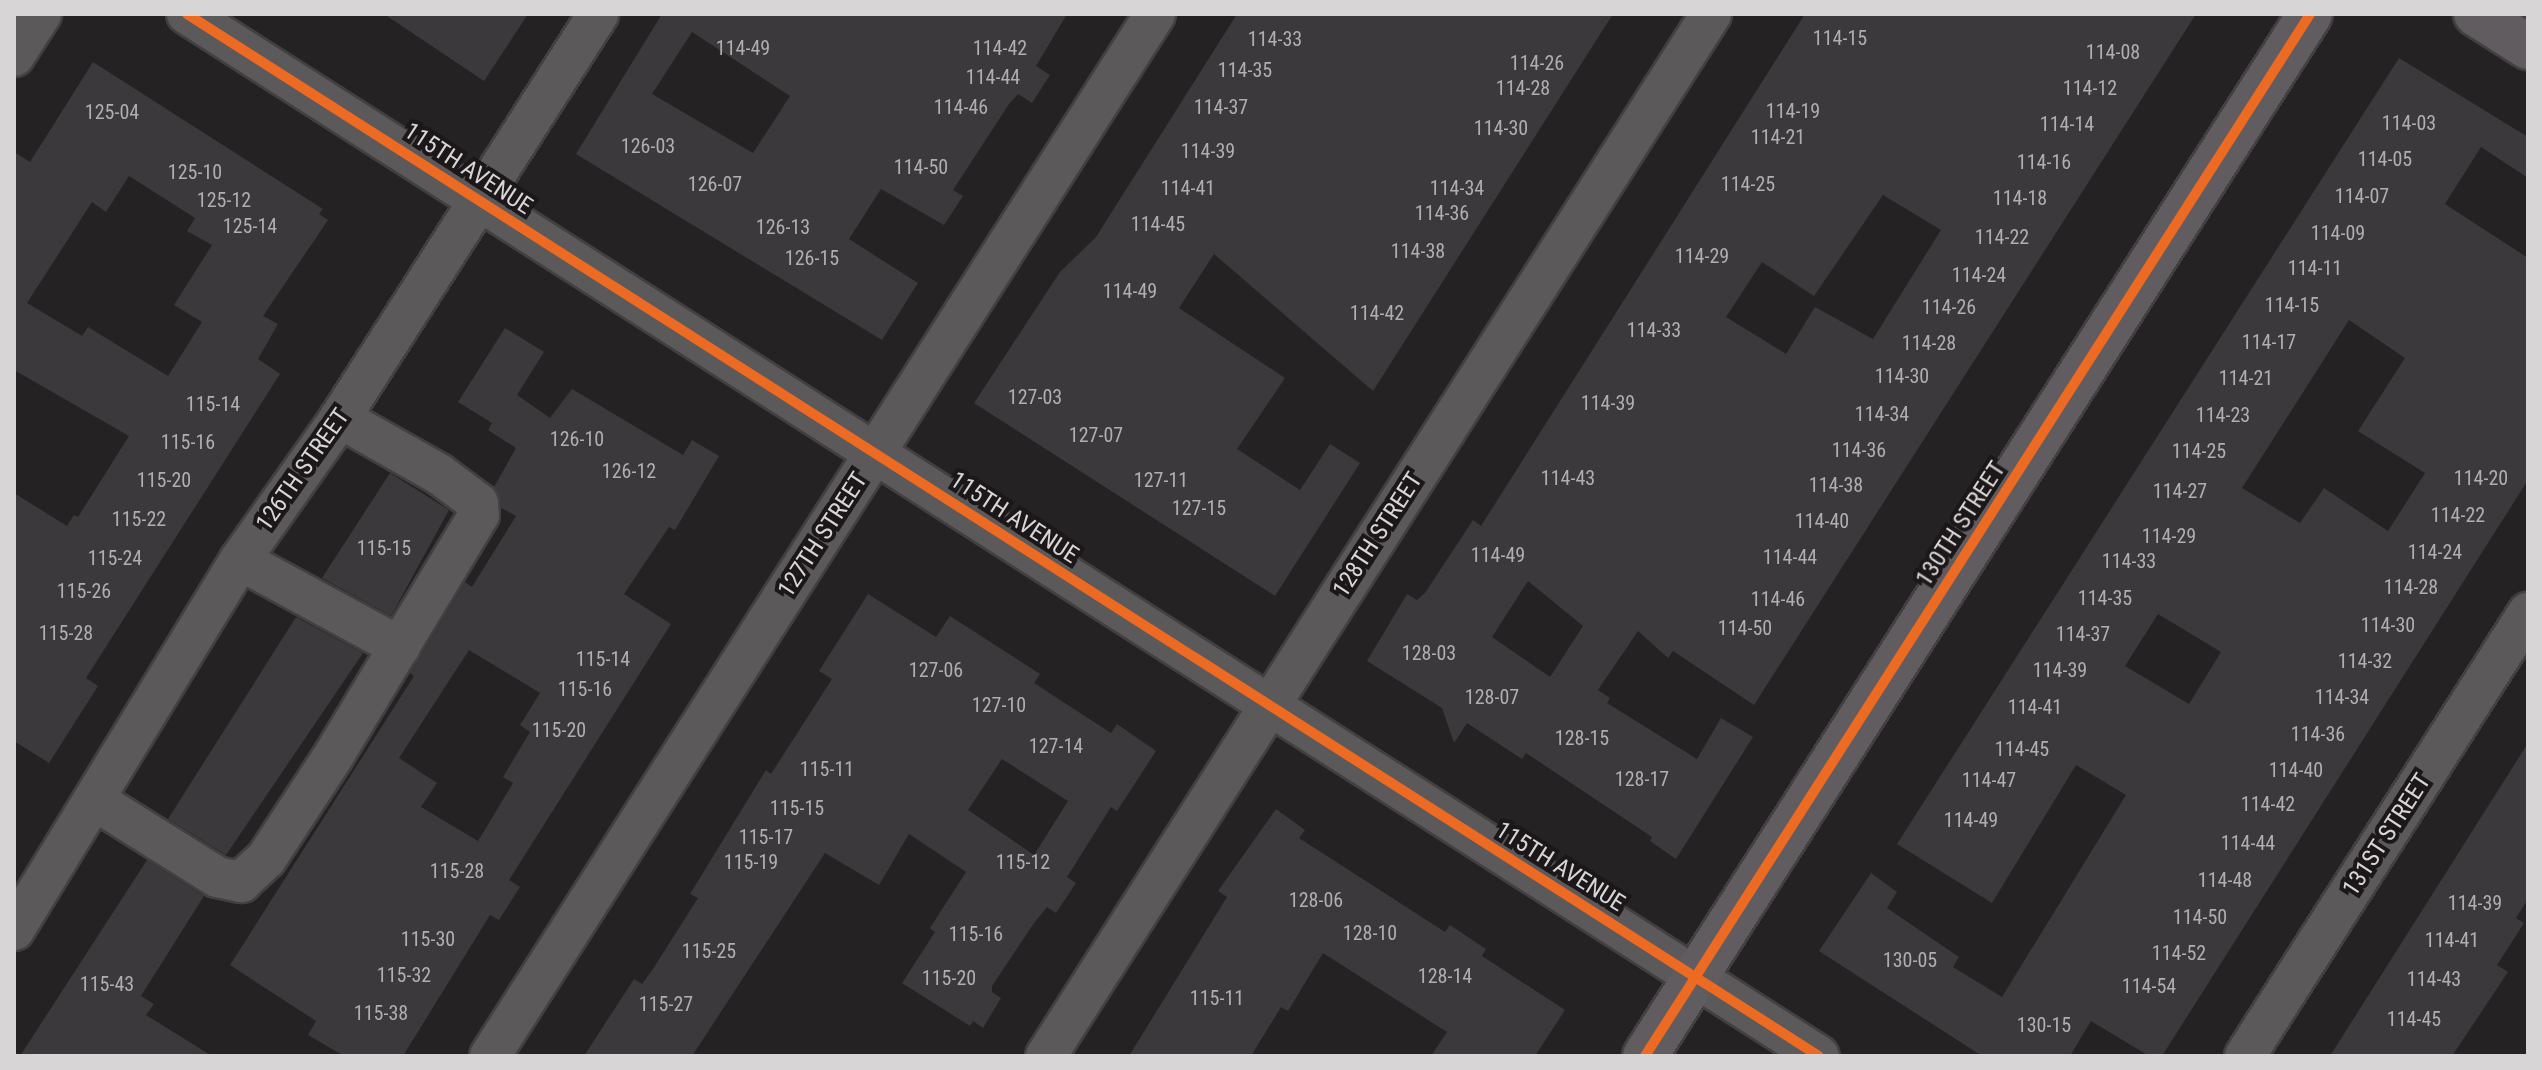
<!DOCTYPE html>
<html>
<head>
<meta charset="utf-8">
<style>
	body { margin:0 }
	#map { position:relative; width:2542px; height:1070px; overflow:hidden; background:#252224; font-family:"Roboto Condensed",sans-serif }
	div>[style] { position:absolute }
	.building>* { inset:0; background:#3b393b }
	.roads { filter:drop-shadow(2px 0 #424041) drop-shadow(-2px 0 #424041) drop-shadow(0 2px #424041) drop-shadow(0 -2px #424041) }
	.street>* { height:40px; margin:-20px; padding:0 20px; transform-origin:20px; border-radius:20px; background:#5c595b }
	.secondary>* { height:44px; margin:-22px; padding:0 22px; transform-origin:22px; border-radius:22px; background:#605c5f }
	.cycleway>* { height:10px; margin:-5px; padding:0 5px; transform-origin:5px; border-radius:5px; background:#ed6a23 }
	span { translate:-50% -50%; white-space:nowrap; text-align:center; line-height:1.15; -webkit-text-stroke:8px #1c181a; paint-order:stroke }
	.number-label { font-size:20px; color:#b1aeb0 }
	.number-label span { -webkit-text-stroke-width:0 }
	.street-label { font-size:24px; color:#d8d5d7 }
	.frame { position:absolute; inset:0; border:16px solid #d8d5d7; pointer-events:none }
</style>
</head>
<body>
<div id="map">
	<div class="building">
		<div style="clip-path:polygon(384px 14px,528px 14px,484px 81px)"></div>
		<div style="clip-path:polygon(evenodd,662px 14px,1067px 14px,1036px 66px,1050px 75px,1032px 103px,1018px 94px,1009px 104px,953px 190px,963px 196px,944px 225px,881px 189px,849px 239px,918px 283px,882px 340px,576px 154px,662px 14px,692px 32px,790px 96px,753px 153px,652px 94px,692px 32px)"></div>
		<div style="clip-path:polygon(1237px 14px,1613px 14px,1373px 391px,1214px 254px,1179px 308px,1285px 378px,1237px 449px,1300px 490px,1330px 444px,1360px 463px,1275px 596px,974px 403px,1060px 272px,1096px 237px)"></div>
		<div style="clip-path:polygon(evenodd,1805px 14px,2196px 14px,1754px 705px,1673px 651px,1668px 658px,1638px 631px,1598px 690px,1610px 698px,1607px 703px,1697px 759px,1721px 718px,1753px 737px,1676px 859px,1650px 841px,1652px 837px,1526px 753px,1522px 759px,1467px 723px,1454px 743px,1442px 708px,1367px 661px,1407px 594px,1417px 600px,1425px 593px,1473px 520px,1481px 526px,1805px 14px,1883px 195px,1941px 230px,1873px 339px,1815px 307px,1786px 354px,1726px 317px,1762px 262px,1814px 296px,1883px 195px,1805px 14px,1528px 581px,1583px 626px,1550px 677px,1492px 637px,1528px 581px)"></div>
		<div style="clip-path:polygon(evenodd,2399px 58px,2528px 137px,2528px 178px,2481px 147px,2445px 204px,2528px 258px,2528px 480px,2162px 1056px,2149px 1056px,2091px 1021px,2070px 1056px,1982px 1056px,1819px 951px,1871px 873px,1897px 892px,1887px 908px,1959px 957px,1953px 967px,2002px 997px,2126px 795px,2076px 765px,1992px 903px,1897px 844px,2399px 58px,2349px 320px,2405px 358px,2358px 431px,2425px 473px,2388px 531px,2324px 488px,2300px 523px,2242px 488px,2349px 320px,2399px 58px,2158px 614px,2221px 652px,2189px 704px,2125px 666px,2158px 614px)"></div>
		<div style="clip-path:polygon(evenodd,93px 62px,323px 209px,319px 214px,328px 220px,263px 316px,278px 324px,258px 359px,280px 374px,86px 678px,98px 686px,49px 763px,14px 741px,14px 493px,67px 526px,74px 515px,78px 517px,129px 436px,14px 370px,14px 152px,30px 162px,93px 62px,129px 176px,195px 218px,187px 231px,212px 245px,174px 305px,202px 322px,168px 376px,88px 327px,82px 336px,27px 303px,92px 202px,106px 212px,129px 176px)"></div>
		<div style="clip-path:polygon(evenodd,505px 328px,544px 352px,517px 395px,550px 418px,572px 389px,683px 455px,692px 440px,719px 456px,675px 530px,669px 527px,624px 594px,671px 624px,509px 880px,520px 887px,499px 920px,490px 915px,403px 1056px,344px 1056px,308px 1035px,316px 1021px,230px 965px,414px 676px,410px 673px,465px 582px,472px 587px,516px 516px,501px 508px,494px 487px,516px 448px,488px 430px,492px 423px,458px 402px,505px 328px,469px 650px,540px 693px,520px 725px,530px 732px,503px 777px,513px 783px,478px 841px,421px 807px,437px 783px,399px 758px,469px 650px)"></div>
		<div style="clip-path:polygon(390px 473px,449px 510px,391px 616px,322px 578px)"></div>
		<div style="clip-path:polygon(evenodd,868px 594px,936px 637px,950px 616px,1040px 674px,1034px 683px,1111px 733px,1117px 724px,1156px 751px,1117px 811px,1111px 807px,1067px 877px,1076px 883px,1056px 913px,1047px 907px,1034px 923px,992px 986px,992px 992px,1001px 998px,983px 1028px,973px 1021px,970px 1026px,902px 983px,935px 932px,930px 928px,966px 872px,909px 834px,879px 885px,825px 853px,692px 1056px,584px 1056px,634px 979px,642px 984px,653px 969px,698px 898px,690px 894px,766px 770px,771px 774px,832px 679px,819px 671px,868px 594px,1002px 759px,1068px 801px,1034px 855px,968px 810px,1002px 759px)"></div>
		<div style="clip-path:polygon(296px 617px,363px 653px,226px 855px,168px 819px)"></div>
		<div style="clip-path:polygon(2528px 743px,2528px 899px,2516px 918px,2524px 923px,2497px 965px,2508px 972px,2452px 1056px,2330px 1056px)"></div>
		<div style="clip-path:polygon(1276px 809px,1305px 830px,1299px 838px,1445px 932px,1450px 925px,1486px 949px,1482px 956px,1565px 1010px,1535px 1056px,1431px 1056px,1447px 1032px,1323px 953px,1288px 1011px,1281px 1007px,1251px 1056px,1129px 1056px,1227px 897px,1218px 891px)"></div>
		<div style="clip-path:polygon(147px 860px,204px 896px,141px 996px,154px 1004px,146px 1015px,212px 1056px,20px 1056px)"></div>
	</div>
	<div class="roads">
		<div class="street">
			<div style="left:187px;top:14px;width:1936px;rotate:32.56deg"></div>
			<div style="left:14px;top:56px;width:50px;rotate:-57.3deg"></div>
			<div style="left:240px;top:560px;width:182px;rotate:28.5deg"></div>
			<div style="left:96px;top:801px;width:143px;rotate:32.1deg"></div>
			<div style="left:217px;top:877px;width:25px;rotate:12deg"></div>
			<div style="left:241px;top:882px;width:34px;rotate:-43deg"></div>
			<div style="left:266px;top:859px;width:124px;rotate:-56.8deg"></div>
			<div style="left:334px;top:755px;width:280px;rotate:-58.9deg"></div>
			<div style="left:479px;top:515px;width:12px;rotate:-95deg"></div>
			<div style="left:478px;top:503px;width:49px;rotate:-143.4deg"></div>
			<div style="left:439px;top:474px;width:114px;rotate:-150.5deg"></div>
			<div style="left:14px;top:930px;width:434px;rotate:-58.6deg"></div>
			<div style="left:240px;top:560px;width:174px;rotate:-54.8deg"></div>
			<div style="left:340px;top:418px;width:479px;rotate:-57.4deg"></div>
			<div style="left:490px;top:1056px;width:1236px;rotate:-57.45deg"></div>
			<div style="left:1046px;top:1056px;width:1236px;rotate:-57.45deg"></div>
			<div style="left:2245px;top:1056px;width:526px;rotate:-57.43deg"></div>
		</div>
		<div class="secondary">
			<div style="left:2476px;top:14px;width:62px;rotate:32.4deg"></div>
			<div style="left:1645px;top:1056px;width:1236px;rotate:-57.45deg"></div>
		</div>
	</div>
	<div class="cycleway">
		<div style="left:187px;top:14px;width:1936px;rotate:32.56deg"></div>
		<div style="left:1645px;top:1056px;width:1236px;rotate:-57.45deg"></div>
	</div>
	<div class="number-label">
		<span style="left:1840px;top:38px">114-15</span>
		<span style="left:1275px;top:39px">114-33</span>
		<span style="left:743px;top:48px">114-49</span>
		<span style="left:1000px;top:48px">114-42</span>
		<span style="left:2113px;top:52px">114-08</span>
		<span style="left:1537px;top:63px">114-26</span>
		<span style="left:1245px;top:70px">114-35</span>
		<span style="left:993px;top:77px">114-44</span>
		<span style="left:1523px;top:88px">114-28</span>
		<span style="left:2090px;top:88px">114-12</span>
		<span style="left:961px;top:107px">114-46</span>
		<span style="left:1221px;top:107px">114-37</span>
		<span style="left:1793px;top:111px">114-19</span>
		<span style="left:112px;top:112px">125-04</span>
		<span style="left:2409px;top:123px">114-03</span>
		<span style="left:2067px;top:124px">114-14</span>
		<span style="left:1501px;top:128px">114-30</span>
		<span style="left:1778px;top:137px">114-21</span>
		<span style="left:648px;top:146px">126-03</span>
		<span style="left:1208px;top:151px">114-39</span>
		<span style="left:2385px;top:159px">114-05</span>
		<span style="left:2044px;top:162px">114-16</span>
		<span style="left:921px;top:167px">114-50</span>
		<span style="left:195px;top:172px">125-10</span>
		<span style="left:715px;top:184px">126-07</span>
		<span style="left:1748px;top:184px">114-25</span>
		<span style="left:1188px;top:188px">114-41</span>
		<span style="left:1457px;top:188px">114-34</span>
		<span style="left:2362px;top:196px">114-07</span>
		<span style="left:2020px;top:198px">114-18</span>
		<span style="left:224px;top:200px">125-12</span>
		<span style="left:1442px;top:213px">114-36</span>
		<span style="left:1158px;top:224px">114-45</span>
		<span style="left:250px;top:226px">125-14</span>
		<span style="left:783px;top:227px">126-13</span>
		<span style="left:2338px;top:233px">114-09</span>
		<span style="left:2002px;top:237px">114-22</span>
		<span style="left:1418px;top:251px">114-38</span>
		<span style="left:1702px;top:256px">114-29</span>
		<span style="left:812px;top:258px">126-15</span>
		<span style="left:2315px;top:268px">114-11</span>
		<span style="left:1979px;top:275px">114-24</span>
		<span style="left:1130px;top:291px">114-49</span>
		<span style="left:2292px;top:305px">114-15</span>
		<span style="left:1949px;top:307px">114-26</span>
		<span style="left:1377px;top:313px">114-42</span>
		<span style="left:1654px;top:330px">114-33</span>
		<span style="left:2269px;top:342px">114-17</span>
		<span style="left:1929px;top:343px">114-28</span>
		<span style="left:1902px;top:376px">114-30</span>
		<span style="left:2246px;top:378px">114-21</span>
		<span style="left:1035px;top:397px">127-03</span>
		<span style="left:1608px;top:403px">114-39</span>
		<span style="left:213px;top:404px">115-14</span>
		<span style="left:1882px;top:414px">114-34</span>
		<span style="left:2223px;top:415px">114-23</span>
		<span style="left:1096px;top:435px">127-07</span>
		<span style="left:577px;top:439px">126-10</span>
		<span style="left:188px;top:442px">115-16</span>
		<span style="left:1859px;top:450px">114-36</span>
		<span style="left:2199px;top:451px">114-25</span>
		<span style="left:629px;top:471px">126-12</span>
		<span style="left:1568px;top:478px">114-43</span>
		<span style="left:2481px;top:478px">114-20</span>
		<span style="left:164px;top:480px">115-20</span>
		<span style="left:1161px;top:480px">127-11</span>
		<span style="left:1836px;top:485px">114-38</span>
		<span style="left:2180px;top:491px">114-27</span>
		<span style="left:1199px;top:508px">127-15</span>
		<span style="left:2458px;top:515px">114-22</span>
		<span style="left:139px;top:519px">115-22</span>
		<span style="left:1822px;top:521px">114-40</span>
		<span style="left:2169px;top:536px">114-29</span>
		<span style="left:384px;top:548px">115-15</span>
		<span style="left:2435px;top:552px">114-24</span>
		<span style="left:1498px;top:555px">114-49</span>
		<span style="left:1790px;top:557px">114-44</span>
		<span style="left:115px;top:558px">115-24</span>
		<span style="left:2129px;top:561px">114-33</span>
		<span style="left:2411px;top:587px">114-28</span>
		<span style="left:84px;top:591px">115-26</span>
		<span style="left:2105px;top:598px">114-35</span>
		<span style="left:1778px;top:599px">114-46</span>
		<span style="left:2388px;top:625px">114-30</span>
		<span style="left:1745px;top:628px">114-50</span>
		<span style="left:66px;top:633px">115-28</span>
		<span style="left:2083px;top:634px">114-37</span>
		<span style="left:1429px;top:653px">128-03</span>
		<span style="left:603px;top:659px">115-14</span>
		<span style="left:2365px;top:661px">114-32</span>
		<span style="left:936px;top:670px">127-06</span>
		<span style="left:2060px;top:670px">114-39</span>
		<span style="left:585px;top:689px">115-16</span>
		<span style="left:1492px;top:697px">128-07</span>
		<span style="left:2342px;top:697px">114-34</span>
		<span style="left:999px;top:705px">127-10</span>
		<span style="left:2035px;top:707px">114-41</span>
		<span style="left:559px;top:730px">115-20</span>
		<span style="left:2318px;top:734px">114-36</span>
		<span style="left:1582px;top:738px">128-15</span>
		<span style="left:1056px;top:746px">127-14</span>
		<span style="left:2022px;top:749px">114-45</span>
		<span style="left:827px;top:769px">115-11</span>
		<span style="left:2296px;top:770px">114-40</span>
		<span style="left:1642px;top:779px">128-17</span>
		<span style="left:1989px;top:780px">114-47</span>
		<span style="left:2268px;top:804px">114-42</span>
		<span style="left:797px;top:808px">115-15</span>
		<span style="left:1971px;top:820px">114-49</span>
		<span style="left:766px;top:837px">115-17</span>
		<span style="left:2248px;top:843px">114-44</span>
		<span style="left:751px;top:862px">115-19</span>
		<span style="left:1023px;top:862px">115-12</span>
		<span style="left:457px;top:871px">115-28</span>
		<span style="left:2225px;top:880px">114-48</span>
		<span style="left:1316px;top:900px">128-06</span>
		<span style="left:2475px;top:903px">114-39</span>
		<span style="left:2200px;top:917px">114-50</span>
		<span style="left:1370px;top:933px">128-10</span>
		<span style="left:976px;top:934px">115-16</span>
		<span style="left:428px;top:939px">115-30</span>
		<span style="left:2452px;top:940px">114-41</span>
		<span style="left:709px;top:951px">115-25</span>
		<span style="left:2179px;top:953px">114-52</span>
		<span style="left:1910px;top:960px">130-05</span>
		<span style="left:404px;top:975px">115-32</span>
		<span style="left:1445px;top:976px">128-14</span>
		<span style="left:949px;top:978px">115-20</span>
		<span style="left:2434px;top:979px">114-43</span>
		<span style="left:107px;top:984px">115-43</span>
		<span style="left:2149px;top:986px">114-54</span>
		<span style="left:1217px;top:998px">115-11</span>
		<span style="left:666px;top:1004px">115-27</span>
		<span style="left:381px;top:1013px">115-38</span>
		<span style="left:2414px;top:1019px">114-45</span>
		<span style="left:2044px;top:1025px">130-15</span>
	</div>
	<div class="street-label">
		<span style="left:468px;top:169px;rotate:33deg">115TH AVENUE</span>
		<span style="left:303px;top:470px;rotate:-55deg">126TH STREET</span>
		<span style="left:1014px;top:518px;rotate:33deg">115TH AVENUE</span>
		<span style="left:1961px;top:524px;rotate:-57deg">130TH STREET</span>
		<span style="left:823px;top:535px;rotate:-57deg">127TH STREET</span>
		<span style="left:1378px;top:535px;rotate:-57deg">128TH STREET</span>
		<span style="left:2387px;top:835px;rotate:-57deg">131ST STREET</span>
		<span style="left:1560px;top:867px;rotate:32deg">115TH AVENUE</span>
	</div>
	<div class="frame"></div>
</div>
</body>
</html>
